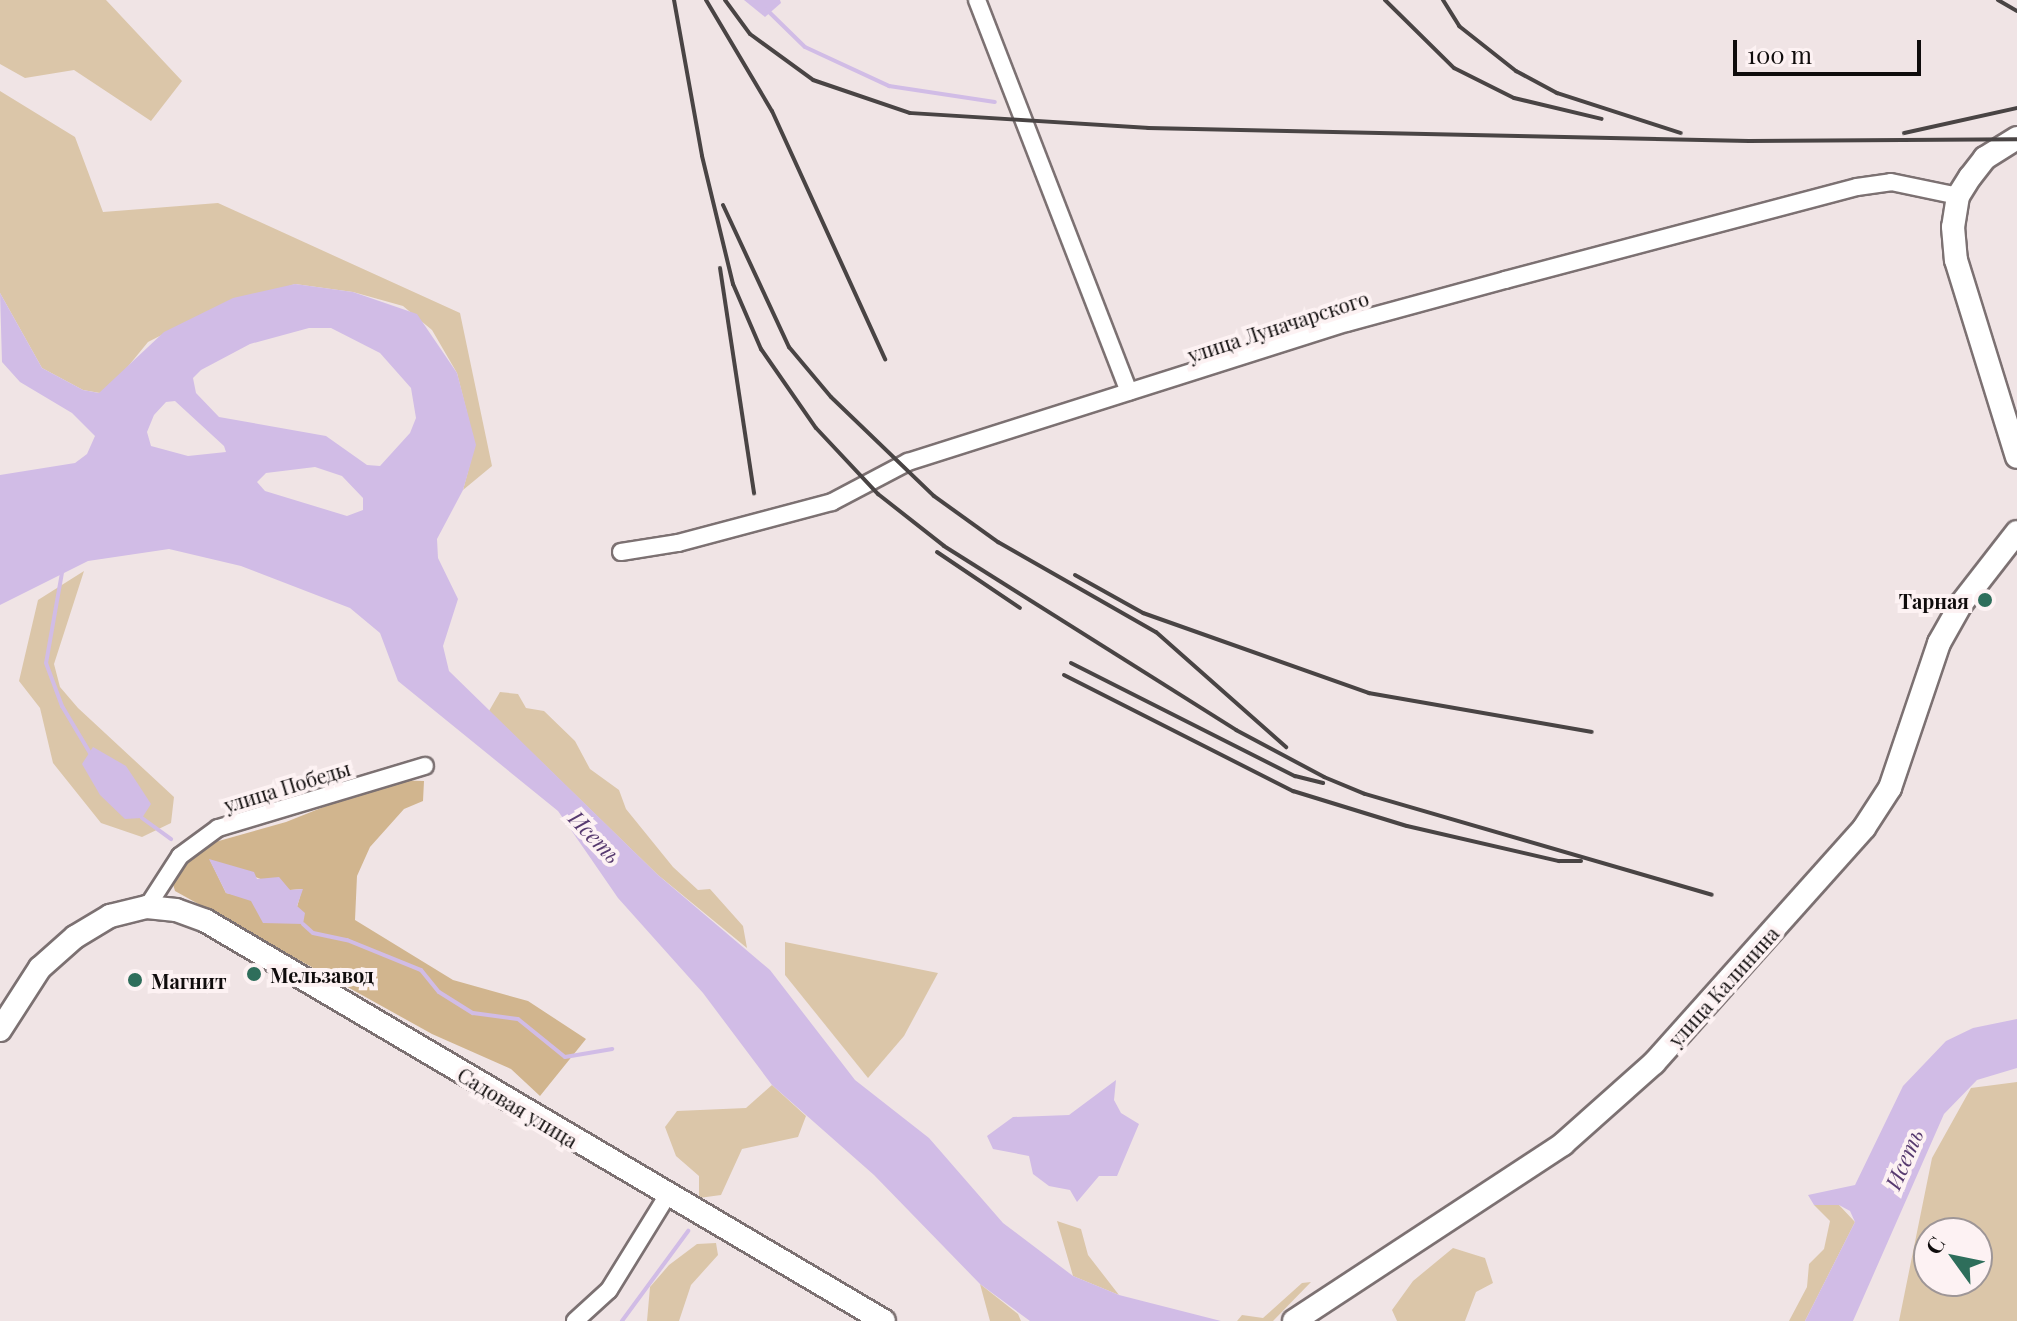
<!DOCTYPE html>
<html>
<head>
<meta charset="utf-8">
<style>
	body { margin:0 }
	#map { position:relative; width:2017px; height:1321px; overflow:hidden; background:#f0e4e5; font-family:"Playfair Display",serif }
	div>[style] { position:absolute }
	.green>* { inset:0; background:#dbc6a9 }
	.forest>* { inset:0; background:#d1b58e }
	.water>* { inset:0; background:#d1bce6 }
	.stream>* { height:4px; margin:-2px; padding:0 2px; transform-origin:2px; border-radius:2px; background:#d1bce6 }
	.roads { filter:drop-shadow(2px 0 #7c7172) drop-shadow(-2px 0 #7c7172) drop-shadow(0 2px #7c7172) drop-shadow(0 -2px #7c7172) }
	.minor>* { height:16px; margin:-8px; padding:0 8px; transform-origin:8px; border-radius:8px; background:#fff }
	.major>* { height:22px; margin:-11px; padding:0 11px; transform-origin:11px; border-radius:11px; background:#fff }
	.rail>* { height:4px; margin:-2px; padding:0 2px; transform-origin:2px; border-radius:2px; background:#494444 }
	.dots>* { width:22px; height:22px; translate:-50% -50%; box-sizing:border-box; border:4px solid #fdf2f3; border-radius:50% }
	span { translate:-50% -50%; white-space:nowrap; text-align:center; line-height:1.15; -webkit-text-stroke:8px #fdf2f3; paint-order:stroke }
	.street-label { font-size:20px; color:#0f0c0c }
	.poi-label { font-size:20px; color:#0f0c0c; font-weight:700 }
	.right { translate:-100% -50%; text-align:right }
	.left { translate:0 -50%; text-align:left }
	.water-label { font-size:22px; color:#573a6f; font-style:italic }
	.north { position:absolute; left:1913px; top:1217px; width:80px; height:80px; box-sizing:border-box; background:#fdf2f3; border:2px solid #9e9697; border-radius:50%; rotate:303deg; font-size:22px; font-weight:700; line-height:32px; text-align:center; color:#0f0c0c }
	.north::after { content:''; display:block; margin:auto; width:28px; height:36px; background:#2e6e5b; clip-path:polygon(50% 0,100% 100%,50% 72%,0 100%) }
	.scale { position:absolute; left:1733px; top:40px; width:188px; height:36px; box-sizing:border-box; border:4px solid #0f0c0c; border-top:0; padding-left:10px; font-size:24px; line-height:28px; white-space:nowrap; color:#0f0c0c; -webkit-text-stroke:6px #fdf2f3; paint-order:stroke }
</style>
</head>
<body>
<div id="map">
	<div class="green">
		<div style="clip-path:polygon(0 0,106px 0,182px 81px,151px 121px,74px 70px,25px 78px,0 64px)"></div>
		<div style="clip-path:polygon(0 91px,75px 137px,103px 212px,218px 203px,460px 313px,492px 466px,463px 490px,475px 445px,457px 373px,432px 330px,403px 306px,353px 292px,295px 284px,191px 320px,148px 342px,112px 386px,100px 393px,83px 390px,42px 368px,0 293px)"></div>
		<div style="clip-path:polygon(84px 571px,54px 664px,60px 687px,78px 708px,174px 797px,171px 823px,142px 837px,101px 823px,53px 763px,40px 708px,19px 681px,38px 600px)"></div>
		<div style="clip-path:polygon(500px 692px,518px 694px,526px 708px,544px 711px,575px 741px,590px 769px,619px 790px,626px 809px,673px 867px,698px 890px,710px 889px,743px 926px,747px 948px,658px 875px,489px 711px)"></div>
		<div style="clip-path:polygon(785px 942px,938px 973px,904px 1036px,868px 1078px,785px 975px)"></div>
		<div style="clip-path:polygon(evenodd,2017px 1082px,2017px 1321px,1899px 1321px,1932px 1158px,1971px 1088px,2017px 1082px,1929px 1233px,1977px 1233px,1977px 1281px,1929px 1281px,1929px 1233px)"></div>
		<div style="clip-path:polygon(772px 1085px,806px 1116px,798px 1137px,742px 1149px,721px 1195px,699px 1198px,699px 1176px,676px 1156px,665px 1127px,677px 1111px,746px 1108px)"></div>
		<div style="clip-path:polygon(1814px 1205px,1839px 1205px,1855px 1222px,1805px 1321px,1789px 1321px,1807px 1287px,1809px 1264px,1824px 1249px,1830px 1221px)"></div>
		<div style="clip-path:polygon(1057px 1221px,1081px 1229px,1088px 1255px,1119px 1295px,1073px 1276px)"></div>
		<div style="clip-path:polygon(716px 1243px,718px 1255px,691px 1285px,679px 1321px,647px 1321px,650px 1287px,669px 1265px,697px 1244px)"></div>
		<div style="clip-path:polygon(1453px 1248px,1485px 1258px,1493px 1283px,1476px 1292px,1465px 1321px,1397px 1321px,1392px 1310px,1413px 1281px)"></div>
		<div style="clip-path:polygon(1311px 1282px,1273px 1321px,1237px 1321px,1242px 1315px,1263px 1318px,1302px 1283px)"></div>
		<div style="clip-path:polygon(980px 1284px,1018px 1314px,1021px 1321px,990px 1321px)"></div>
	</div>
	<div class="forest">
		<div style="clip-path:polygon(evenodd,391px 780px,424px 781px,423px 801px,404px 809px,370px 847px,357px 876px,355px 920px,453px 980px,528px 1001px,586px 1039px,540px 1096px,511px 1069px,432px 1034px,175px 891px,171px 877px,208px 844px,286px 822px,391px 780px,210px 860px,290px 890px,302px 889px,297px 907px,226px 893px,210px 860px)"></div>
	</div>
	<div class="water">
		<div style="clip-path:polygon(744px 0,780px 0,781px 3px,765px 17px)"></div>
		<div style="clip-path:polygon(evenodd,295px 284px,353px 292px,417px 314px,457px 373px,476px 445px,463px 490px,437px 539px,438px 558px,458px 599px,443px 646px,449px 671px,658px 875px,770px 970px,855px 1080px,929px 1138px,1003px 1223px,1073px 1276px,1119px 1295px,1221px 1321px,1030px 1321px,980px 1284px,874px 1175px,772px 1085px,703px 993px,618px 898px,558px 811px,398px 681px,380px 633px,350px 608px,241px 566px,169px 549px,88px 561px,0 605px,0 475px,75px 463px,87px 454px,95px 436px,72px 413px,20px 382px,2px 362px,0 293px,42px 368px,83px 390px,99px 393px,164px 332px,233px 298px,295px 284px,309px 328px,331px 328px,380px 353px,411px 388px,416px 418px,410px 433px,380px 466px,367px 465px,326px 436px,219px 417px,196px 393px,193px 378px,201px 370px,250px 344px,309px 328px,295px 284px,175px 401px,224px 446px,226px 452px,188px 456px,151px 446px,147px 432px,154px 415px,166px 402px,175px 401px,295px 284px,315px 467px,342px 476px,363px 498px,363px 510px,347px 516px,265px 491px,257px 482px,266px 473px,315px 467px)"></div>
		<div style="clip-path:polygon(93px 747px,126px 766px,138px 784px,151px 804px,142px 818px,125px 819px,100px 795px,82px 764px)"></div>
		<div style="clip-path:polygon(209px 859px,254px 872px,257px 879px,279px 877px,290px 890px,303px 889px,297px 906px,305px 913px,303px 924px,263px 923px,251px 901px,226px 893px)"></div>
		<div style="clip-path:polygon(2017px 1019px,2017px 1068px,1977px 1080px,1944px 1114px,1853px 1321px,1805px 1321px,1855px 1222px,1850px 1211px,1839px 1205px,1814px 1205px,1808px 1195px,1855px 1185px,1903px 1086px,1946px 1041px,1973px 1028px)"></div>
		<div style="clip-path:polygon(1116px 1080px,1114px 1100px,1121px 1113px,1139px 1124px,1117px 1176px,1099px 1176px,1077px 1202px,1070px 1190px,1049px 1186px,1033px 1174px,1029px 1156px,993px 1149px,987px 1136px,1013px 1117px,1069px 1115px)"></div>
	</div>
	<div class="stream">
		<div style="left:766px;top:9px;width:54px;rotate:44.3deg"></div>
		<div style="left:805px;top:47px;width:93px;rotate:24.9deg"></div>
		<div style="left:889px;top:86px;width:107px;rotate:8.6deg"></div>
		<div style="left:63px;top:567px;width:97px;rotate:100deg"></div>
		<div style="left:46px;top:663px;width:46px;rotate:69.6deg"></div>
		<div style="left:62px;top:706px;width:55px;rotate:59.2deg"></div>
		<div style="left:142px;top:818px;width:36px;rotate:36deg"></div>
		<div style="left:303px;top:924px;width:13px;rotate:42deg"></div>
		<div style="left:313px;top:933px;width:35px;rotate:12deg"></div>
		<div style="left:347px;top:940px;width:80px;rotate:22.1deg"></div>
		<div style="left:421px;top:970px;width:28px;rotate:51deg"></div>
		<div style="left:439px;top:992px;width:40px;rotate:32deg"></div>
		<div style="left:473px;top:1013px;width:45px;rotate:7.6deg"></div>
		<div style="left:518px;top:1019px;width:60px;rotate:39deg"></div>
		<div style="left:565px;top:1057px;width:48px;rotate:-9.7deg"></div>
		<div style="left:622px;top:1321px;width:112px;rotate:-53.7deg"></div>
	</div>
	<div class="roads">
		<div class="minor">
			<div style="left:977px;top:0;width:420px;rotate:68.8deg"></div>
			<div style="left:621px;top:552px;width:58px;rotate:-9deg"></div>
			<div style="left:678px;top:543px;width:159px;rotate:-14.9deg"></div>
			<div style="left:832px;top:502px;width:86px;rotate:-27.8deg"></div>
			<div style="left:908px;top:462px;width:460px;rotate:-17.6deg"></div>
			<div style="left:1347px;top:323px;width:164px;rotate:-15.2deg"></div>
			<div style="left:1505px;top:280px;width:364px;rotate:-14.8deg"></div>
			<div style="left:1857px;top:187px;width:34px;rotate:-8deg"></div>
			<div style="left:1891px;top:182px;width:68px;rotate:11.8deg"></div>
			<div style="left:147px;top:907px;width:61px;rotate:-57.1deg"></div>
			<div style="left:180px;top:856px;width:47px;rotate:-36.4deg"></div>
			<div style="left:218px;top:828px;width:216px;rotate:-16.7deg"></div>
			<div style="left:575px;top:1321px;width:46px;rotate:-42.4deg"></div>
			<div style="left:609px;top:1290px;width:110px;rotate:-58.3deg"></div>
		</div>
		<div class="major">
			<div style="left:2017px;top:138px;width:38px;rotate:148deg"></div>
			<div style="left:1985px;top:158px;width:24px;rotate:128deg"></div>
			<div style="left:1970px;top:177px;width:22px;rotate:122deg"></div>
			<div style="left:1958px;top:196px;width:31px;rotate:99deg"></div>
			<div style="left:1953px;top:227px;width:33px;rotate:85deg"></div>
			<div style="left:1956px;top:260px;width:206px;rotate:72.8deg"></div>
			<div style="left:0;top:1030px;width:74px;rotate:-57.2deg"></div>
			<div style="left:40px;top:968px;width:47px;rotate:-41.5deg"></div>
			<div style="left:75px;top:937px;width:41px;rotate:-31deg"></div>
			<div style="left:110px;top:916px;width:38px;rotate:-14deg"></div>
			<div style="left:147px;top:907px;width:29px;rotate:6deg"></div>
			<div style="left:176px;top:910px;width:32px;rotate:20deg"></div>
			<div style="left:206px;top:921px;width:787px;rotate:30.54deg"></div>
			<div style="left:1294px;top:1321px;width:322px;rotate:-33.3deg"></div>
			<div style="left:1563px;top:1144px;width:122px;rotate:-41.7deg"></div>
			<div style="left:1654px;top:1063px;width:315px;rotate:-48.2deg"></div>
			<div style="left:1864px;top:828px;width:48px;rotate:-57deg"></div>
			<div style="left:1890px;top:788px;width:153px;rotate:-71.3deg"></div>
			<div style="left:1939px;top:643px;width:45px;rotate:-60.6deg"></div>
			<div style="left:1961px;top:604px;width:91px;rotate:-52.1deg"></div>
		</div>
	</div>
	<div class="rail">
		<div style="left:674px;top:0;width:158px;rotate:79.8deg"></div>
		<div style="left:702px;top:156px;width:132px;rotate:76.4deg"></div>
		<div style="left:733px;top:284px;width:71px;rotate:66.7deg"></div>
		<div style="left:761px;top:349px;width:96px;rotate:55.2deg"></div>
		<div style="left:816px;top:428px;width:91px;rotate:46.8deg"></div>
		<div style="left:878px;top:494px;width:84px;rotate:38.2deg"></div>
		<div style="left:944px;top:546px;width:345px;rotate:32.2deg"></div>
		<div style="left:1236px;top:730px;width:100px;rotate:28.1deg"></div>
		<div style="left:1324px;top:777px;width:44px;rotate:22.5deg"></div>
		<div style="left:1365px;top:794px;width:361px;rotate:16.2deg"></div>
		<div style="left:706px;top:0;width:129px;rotate:59.3deg"></div>
		<div style="left:772px;top:111px;width:273px;rotate:65.5deg"></div>
		<div style="left:725px;top:0;width:42px;rotate:53.7deg"></div>
		<div style="left:750px;top:34px;width:78px;rotate:36.1deg"></div>
		<div style="left:813px;top:80px;width:102px;rotate:18.8deg"></div>
		<div style="left:910px;top:113px;width:238px;rotate:3.6deg"></div>
		<div style="left:1148px;top:128px;width:601px;rotate:1.24deg"></div>
		<div style="left:1749px;top:141px;width:268px;rotate:-0.4deg"></div>
		<div style="left:1385px;top:0;width:97px;rotate:44.6deg"></div>
		<div style="left:1454px;top:68px;width:67px;rotate:26.6deg"></div>
		<div style="left:1514px;top:98px;width:90px;rotate:13.4deg"></div>
		<div style="left:1443px;top:0;width:31px;rotate:58deg"></div>
		<div style="left:1459px;top:26px;width:73px;rotate:38.3deg"></div>
		<div style="left:1516px;top:71px;width:47px;rotate:28.2deg"></div>
		<div style="left:1557px;top:93px;width:130px;rotate:17.9deg"></div>
		<div style="left:1998px;top:0;width:22px;rotate:30deg"></div>
		<div style="left:1904px;top:133px;width:116px;rotate:-12.5deg"></div>
		<div style="left:723px;top:205px;width:157px;rotate:65.1deg"></div>
		<div style="left:789px;top:347px;width:65px;rotate:50deg"></div>
		<div style="left:831px;top:397px;width:143px;rotate:43.9deg"></div>
		<div style="left:934px;top:496px;width:79px;rotate:35.7deg"></div>
		<div style="left:998px;top:542px;width:182px;rotate:29.7deg"></div>
		<div style="left:1156px;top:632px;width:174px;rotate:41.5deg"></div>
		<div style="left:720px;top:268px;width:228px;rotate:81.4deg"></div>
		<div style="left:937px;top:552px;width:100px;rotate:34deg"></div>
		<div style="left:1075px;top:575px;width:78px;rotate:29.2deg"></div>
		<div style="left:1143px;top:613px;width:240px;rotate:19.5deg"></div>
		<div style="left:1369px;top:693px;width:226px;rotate:9.9deg"></div>
		<div style="left:1071px;top:663px;width:251px;rotate:26.8deg"></div>
		<div style="left:1295px;top:776px;width:29px;rotate:14deg"></div>
		<div style="left:1064px;top:675px;width:257px;rotate:26.9deg"></div>
		<div style="left:1293px;top:791px;width:119px;rotate:17.1deg"></div>
		<div style="left:1407px;top:826px;width:156px;rotate:13deg"></div>
		<div style="left:1559px;top:861px;width:22px"></div>
	</div>
	<div class="dots">
		<div style="left:1985px;top:600px;background:#2e6e5b"></div>
		<div style="left:254px;top:974px;background:#2e6e5b"></div>
		<div style="left:135px;top:980px;background:#2e6e5b"></div>
	</div>
	<div class="street-label">
		<span style="left:1278px;top:326px;rotate:-18deg">улица Луначарского</span>
		<span style="left:287px;top:786px;rotate:-17deg">улица Победы</span>
		<span style="left:1723px;top:986px;rotate:-48deg">улица Калинина</span>
		<span style="left:518px;top:1107px;rotate:31deg">Садовая улица</span>
	</div>
	<div class="poi-label">
		<span class="right" style="left:1969px;top:600px">Тарная</span>
		<span class="left" style="left:270px;top:974px">Мельзавод</span>
		<span class="left" style="left:151px;top:980px">Магнит</span>
	</div>
	<div class="water-label">
		<span style="left:595px;top:837px;rotate:46deg">Исеть</span>
		<span style="left:1904px;top:1159px;rotate:-67deg">Исеть</span>
	</div>
	<div class="north">С</div>
	<div class="scale">100 m</div>
</div>
</body>
</html>
